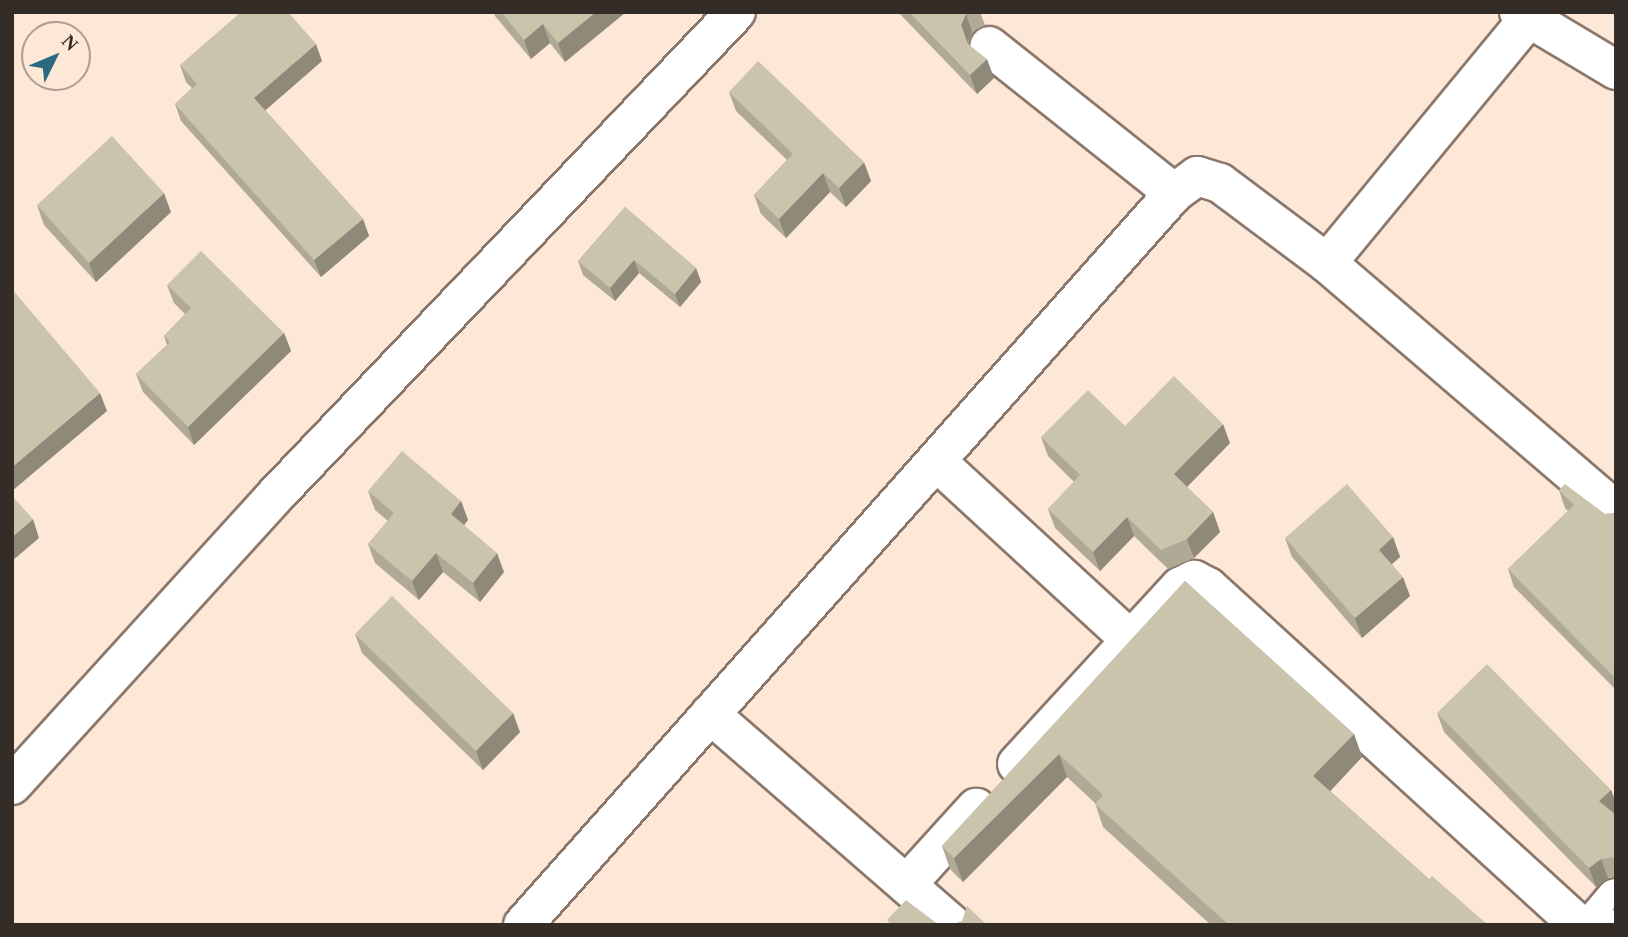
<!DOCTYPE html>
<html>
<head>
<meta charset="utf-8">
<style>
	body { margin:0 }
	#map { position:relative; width:1628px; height:937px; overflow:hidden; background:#fde7d7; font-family:Georgia,serif }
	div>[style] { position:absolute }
	.roads { filter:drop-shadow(2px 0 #8c786a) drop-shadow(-2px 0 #8c786a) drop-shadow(0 2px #8c786a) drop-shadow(0 -2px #8c786a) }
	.minor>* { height:38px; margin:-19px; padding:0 19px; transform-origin:19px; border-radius:19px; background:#fff }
	.major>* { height:38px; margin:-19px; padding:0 19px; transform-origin:19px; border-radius:19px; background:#fff }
	.wall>* { inset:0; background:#afa995 }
	.shaded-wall>* { inset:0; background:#8e8979 }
	.building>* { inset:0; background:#cbc4ad }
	span { translate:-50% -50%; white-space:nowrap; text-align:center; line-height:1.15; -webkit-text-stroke:5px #fde7d7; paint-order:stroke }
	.frame { position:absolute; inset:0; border:14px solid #342c26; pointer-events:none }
	.north { position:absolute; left:21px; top:21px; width:70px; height:70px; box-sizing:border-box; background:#fde7d7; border:2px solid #ad9c90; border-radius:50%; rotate:47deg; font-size:19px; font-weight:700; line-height:28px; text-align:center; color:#342c26 }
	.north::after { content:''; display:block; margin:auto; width:24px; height:32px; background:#2a6a7f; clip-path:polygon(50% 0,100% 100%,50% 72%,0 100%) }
</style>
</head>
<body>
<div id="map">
	<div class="roads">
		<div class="minor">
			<div style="left:1174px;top:193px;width:29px;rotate:-36deg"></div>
			<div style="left:1197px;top:176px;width:24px;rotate:17deg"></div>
			<div style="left:1220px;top:183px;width:134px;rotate:36.8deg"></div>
			<div style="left:1327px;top:263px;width:381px;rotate:40.6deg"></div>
			<div style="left:1327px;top:263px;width:318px;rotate:-50.5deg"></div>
			<div style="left:936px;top:461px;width:265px;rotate:42.6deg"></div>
			<div style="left:710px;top:714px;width:322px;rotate:41deg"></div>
			<div style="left:1017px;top:764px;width:241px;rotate:-47.4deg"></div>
			<div style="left:1180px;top:587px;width:16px;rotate:-27deg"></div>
			<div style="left:1194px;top:580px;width:16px;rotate:27deg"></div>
			<div style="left:1208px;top:587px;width:502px;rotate:42.34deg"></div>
			<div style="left:12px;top:785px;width:388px;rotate:-47.7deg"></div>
			<div style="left:273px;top:498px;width:671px;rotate:-46.39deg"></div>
			<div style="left:907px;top:884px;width:103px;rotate:-47.8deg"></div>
			<div style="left:523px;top:925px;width:980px;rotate:-48.35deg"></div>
			<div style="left:1174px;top:193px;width:236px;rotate:-141.5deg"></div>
			<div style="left:1593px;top:925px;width:35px;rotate:-50deg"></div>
		</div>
		<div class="major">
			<div style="left:1519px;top:12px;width:113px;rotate:30.9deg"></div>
		</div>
	</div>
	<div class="wall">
		<div style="clip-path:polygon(494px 12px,626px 12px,565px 62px,550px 43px,531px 59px,495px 16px)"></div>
		<div style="clip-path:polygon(898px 12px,980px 12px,985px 25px,972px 32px,968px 43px,994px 78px,977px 94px)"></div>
		<div style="clip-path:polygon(322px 61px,265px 110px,363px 219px,369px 236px,321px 277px,181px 121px,175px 104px,192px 88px,186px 82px,180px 65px)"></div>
		<div style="clip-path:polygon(729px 92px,871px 181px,846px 207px,830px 192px,786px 238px,761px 214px,754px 195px,787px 160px,736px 111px)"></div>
		<div style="clip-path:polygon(37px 205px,171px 212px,96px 282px,44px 225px)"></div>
		<div style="clip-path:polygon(625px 207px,696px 268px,701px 282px,680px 307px,639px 273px,615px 301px,583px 275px,578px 261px)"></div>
		<div style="clip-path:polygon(167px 285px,284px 333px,291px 351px,194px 445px,143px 392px,136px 374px,167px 345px,164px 336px,185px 314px,174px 303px)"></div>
		<div style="clip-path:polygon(1125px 426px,1230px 443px,1187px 487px,1213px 512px,1220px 532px,1194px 558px,1168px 569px,1134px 536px,1100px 571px,1055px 528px,1048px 509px,1074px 482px,1048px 456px,1041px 437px)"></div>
		<div style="clip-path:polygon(1559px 490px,1605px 514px,1616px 513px,1616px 690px,1514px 587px,1508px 569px,1568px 511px,1565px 508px)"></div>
		<div style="clip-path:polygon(368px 491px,461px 501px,468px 520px,464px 525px,504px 572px,480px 602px,443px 572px,419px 600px,375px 563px,368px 544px,388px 521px,375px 510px)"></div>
		<div style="clip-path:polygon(1393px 537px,1400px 557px,1392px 564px,1410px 596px,1362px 638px,1292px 557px,1285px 538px)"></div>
		<div style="clip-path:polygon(1185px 581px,1354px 734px,1362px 757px,1330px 791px,1429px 879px,1488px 925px,1211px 925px,1103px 827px,1095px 803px,1067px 777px,963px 882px,950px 869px,942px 846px)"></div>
		<div style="clip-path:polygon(355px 634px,520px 732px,483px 770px,362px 653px)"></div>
		<div style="clip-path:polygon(1437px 713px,1611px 790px,1616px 803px,1616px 811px,1613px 813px,1616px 815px,1616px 877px,1608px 878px,1596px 887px,1444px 732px)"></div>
	</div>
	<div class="shaded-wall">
		<div style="clip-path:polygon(596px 12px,626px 12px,565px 62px,558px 43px)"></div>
		<div style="clip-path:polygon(966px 14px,972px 32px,967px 43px,961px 25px)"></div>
		<div style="clip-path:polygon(543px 24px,550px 43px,531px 59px,524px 40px)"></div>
		<div style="clip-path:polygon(316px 44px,322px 61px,260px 115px,254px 98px)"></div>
		<div style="clip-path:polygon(987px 59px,994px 78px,977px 94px,970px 75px)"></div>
		<div style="clip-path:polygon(864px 162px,871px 181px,846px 207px,839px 188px)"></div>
		<div style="clip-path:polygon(823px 173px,830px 192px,786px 238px,779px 219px)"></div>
		<div style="clip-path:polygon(164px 193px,171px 212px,96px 282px,89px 263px)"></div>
		<div style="clip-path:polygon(363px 219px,369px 236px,321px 277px,314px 260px)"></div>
		<div style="clip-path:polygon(634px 260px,639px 273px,615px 301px,610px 288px)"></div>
		<div style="clip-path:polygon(696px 268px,701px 282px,680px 307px,675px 294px)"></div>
		<div style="clip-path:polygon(284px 333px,291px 351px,194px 445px,188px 427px)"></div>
		<div style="clip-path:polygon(100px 393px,107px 411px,12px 491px,12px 467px)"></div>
		<div style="clip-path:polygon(1223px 424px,1230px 443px,1181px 493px,1174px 474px)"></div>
		<div style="clip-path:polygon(461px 501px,468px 520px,458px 533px,451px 514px)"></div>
		<div style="clip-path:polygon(1213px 512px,1220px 532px,1194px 558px,1187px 539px)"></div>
		<div style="clip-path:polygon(1127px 517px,1134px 536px,1100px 571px,1093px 552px)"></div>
		<div style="clip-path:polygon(33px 519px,39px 538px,12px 561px,12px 537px)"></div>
		<div style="clip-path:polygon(1393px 537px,1400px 557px,1386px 569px,1379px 550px)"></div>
		<div style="clip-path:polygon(436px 553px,443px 572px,419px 600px,412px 581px)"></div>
		<div style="clip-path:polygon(497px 553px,504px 572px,480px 602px,473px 583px)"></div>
		<div style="clip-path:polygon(1403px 577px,1410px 596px,1362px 638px,1355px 618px)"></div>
		<div style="clip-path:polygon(513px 713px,520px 732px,483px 770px,476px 751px)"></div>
		<div style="clip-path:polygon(1354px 734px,1362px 757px,1322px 800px,1313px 776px)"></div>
		<div style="clip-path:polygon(1059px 754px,1067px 777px,963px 882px,954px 858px)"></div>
		<div style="clip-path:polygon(1611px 790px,1616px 803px,1616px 811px,1606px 820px,1599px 801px)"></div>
		<div style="clip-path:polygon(1601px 859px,1608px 878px,1596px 887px,1589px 868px)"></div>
	</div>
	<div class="building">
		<div style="clip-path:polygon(241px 12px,288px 12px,316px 44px,254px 98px,363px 219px,314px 260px,175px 104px,197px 84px,180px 65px)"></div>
		<div style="clip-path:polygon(501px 12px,596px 12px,558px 43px,543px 24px,524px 40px)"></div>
		<div style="clip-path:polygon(909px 12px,968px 12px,966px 14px,961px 25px,968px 44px,987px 59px,970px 75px)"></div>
		<div style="clip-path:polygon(758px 61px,864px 162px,839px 188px,823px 173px,779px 219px,754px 195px,793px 154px,729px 92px)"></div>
		<div style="clip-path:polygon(112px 136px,164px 193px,89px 263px,37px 205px)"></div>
		<div style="clip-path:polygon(625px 207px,696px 268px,675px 294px,634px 260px,610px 288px,578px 261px)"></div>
		<div style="clip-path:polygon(201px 251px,284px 333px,188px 427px,136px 374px,170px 342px,164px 336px,191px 308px,167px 285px)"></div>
		<div style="clip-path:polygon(12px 289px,100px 393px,12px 467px)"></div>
		<div style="clip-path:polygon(1174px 376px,1223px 424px,1174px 474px,1213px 512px,1187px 539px,1161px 550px,1127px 517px,1093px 552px,1048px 509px,1080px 475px,1041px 437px,1088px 390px,1125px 426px)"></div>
		<div style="clip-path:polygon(402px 451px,461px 501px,451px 514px,497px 553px,473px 583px,436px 553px,412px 581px,368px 544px,394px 513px,368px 491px)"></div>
		<div style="clip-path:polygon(1347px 484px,1393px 537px,1379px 550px,1403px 577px,1355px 618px,1285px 538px)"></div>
		<div style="clip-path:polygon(1565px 484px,1605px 514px,1616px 513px,1616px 679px,1508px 569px,1574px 505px,1559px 490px)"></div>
		<div style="clip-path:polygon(12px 496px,33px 519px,12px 537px)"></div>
		<div style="clip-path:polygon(1185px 581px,1354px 734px,1313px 776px,1429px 879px,1432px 876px,1488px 925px,1229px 925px,1095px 804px,1103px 795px,1059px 754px,954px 858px,942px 846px)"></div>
		<div style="clip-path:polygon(392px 596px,513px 713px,476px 751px,355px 634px)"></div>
		<div style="clip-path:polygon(1487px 664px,1611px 790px,1599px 801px,1616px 815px,1616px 860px,1612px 857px,1601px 859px,1589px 868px,1437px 713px)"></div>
		<div style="clip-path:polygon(906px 900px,939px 925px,891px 925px,887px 920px)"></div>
		<div style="clip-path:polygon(1616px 904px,1616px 913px,1612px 910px)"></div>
		<div style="clip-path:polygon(967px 906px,987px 925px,950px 925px,962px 921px)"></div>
	</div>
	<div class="frame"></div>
	<div class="north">N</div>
</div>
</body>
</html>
